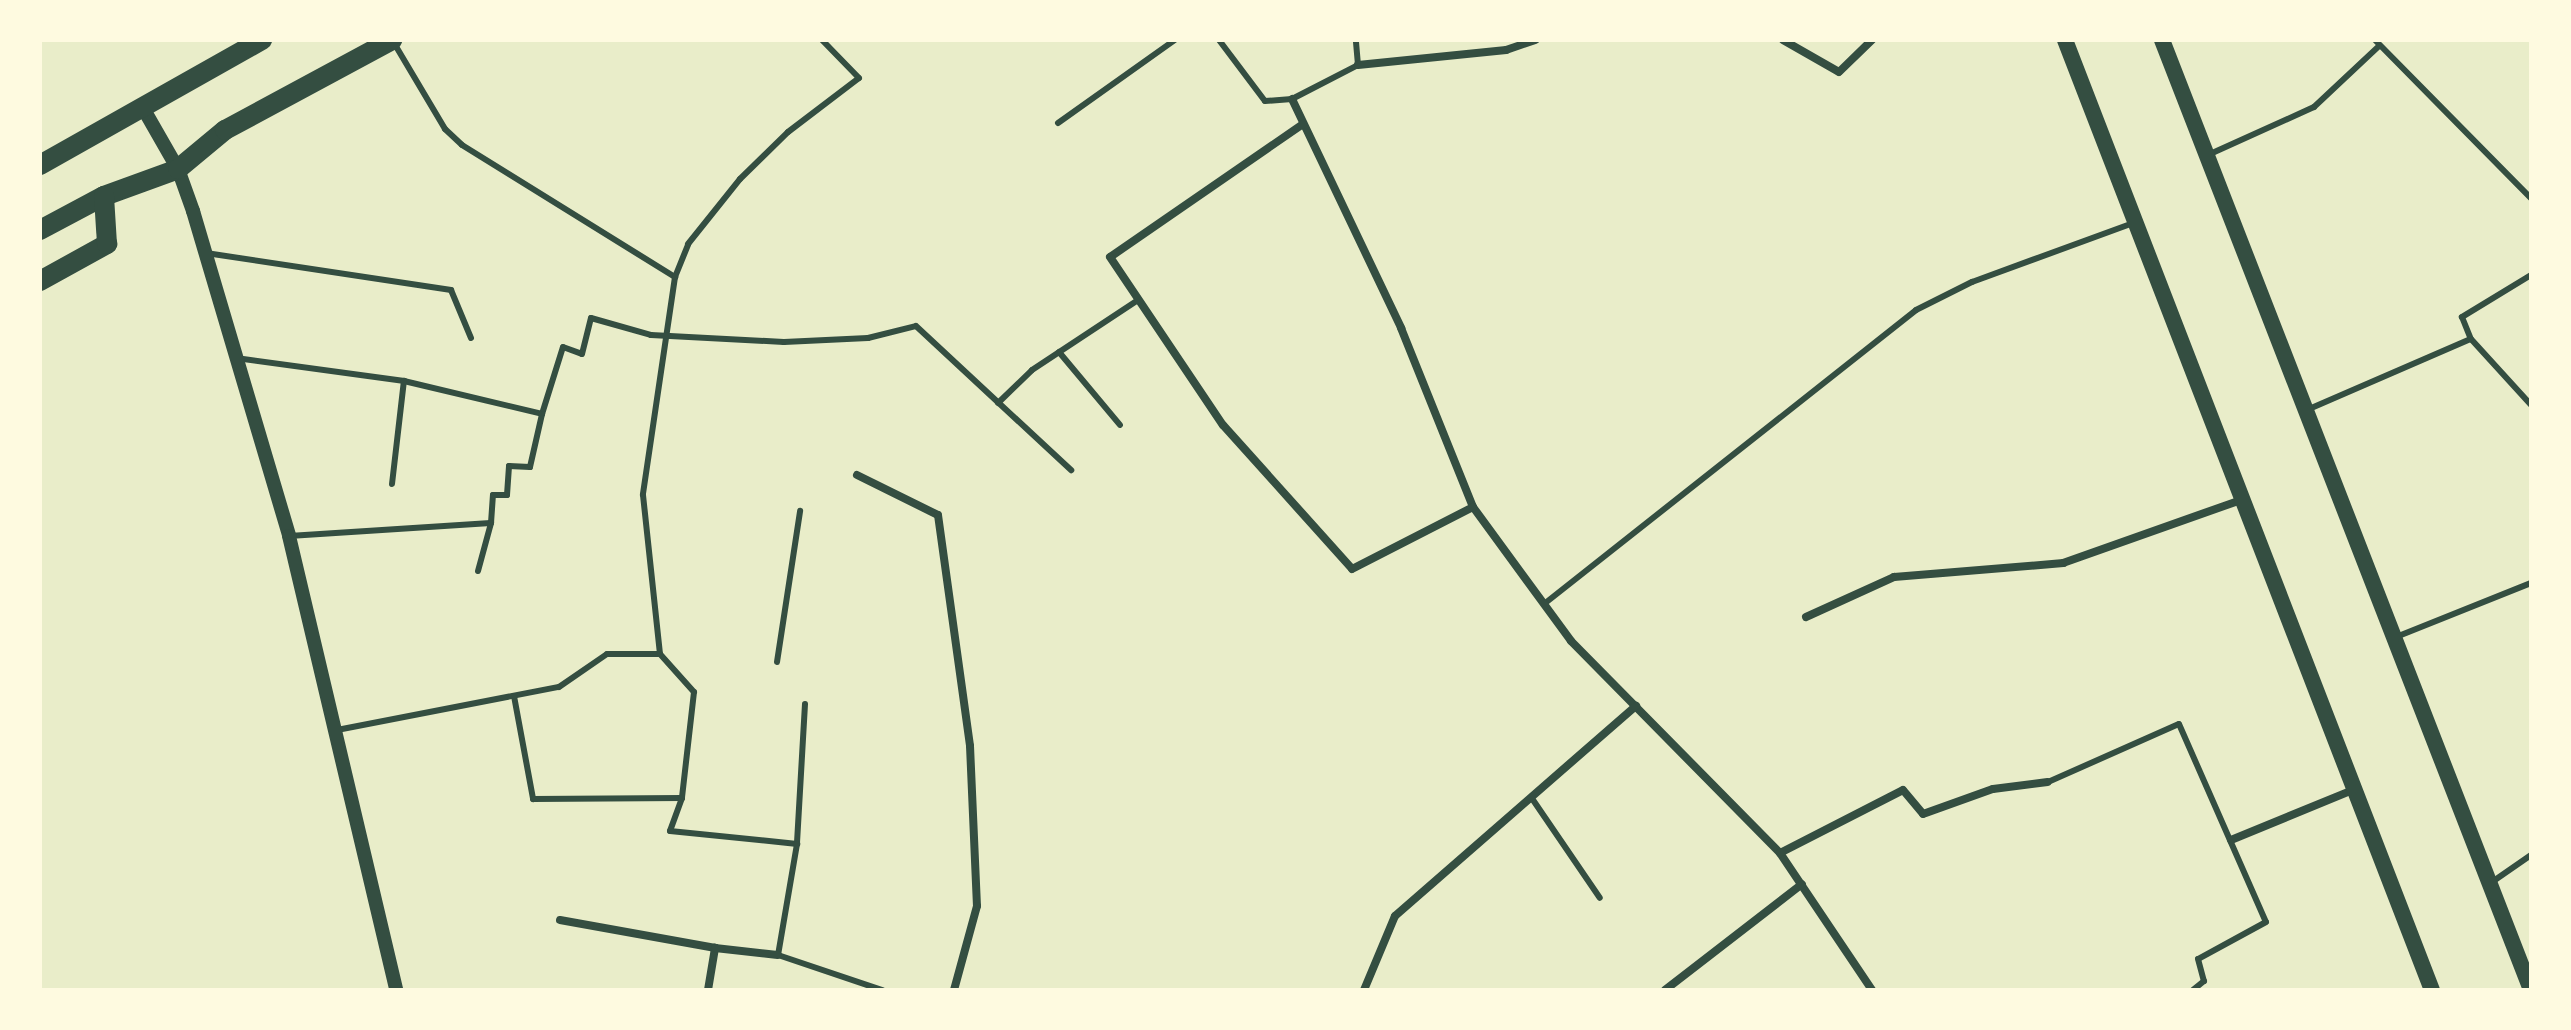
<!DOCTYPE html>
<html>
<head>
<meta charset="utf-8">
<style>
	body { margin:0 }
	#map { position:relative; width:2571px; height:1030px; overflow:hidden; background:#e9edc9; font-family:"Exo 2",sans-serif }
	div>[style] { position:absolute }
	.service>* { height:6px; margin:-3px; padding:0 3px; transform-origin:3px; border-radius:3px; background:#344e41 }
	.minor>* { height:8px; margin:-4px; padding:0 4px; transform-origin:4px; border-radius:4px; background:#344e41 }
	.tertiary>* { height:14px; margin:-7px; padding:0 7px; transform-origin:7px; border-radius:7px; background:#344e41 }
	.secondary>* { height:16px; margin:-8px; padding:0 8px; transform-origin:8px; border-radius:8px; background:#344e41 }
	.primary>* { height:20px; margin:-10px; padding:0 10px; transform-origin:10px; border-radius:10px; background:#344e41 }
	span { translate:-50% -50%; white-space:nowrap; text-align:center; line-height:1.15; -webkit-text-stroke:8px #fefae0; paint-order:stroke }
	.frame { position:absolute; inset:0; border:42px solid #fefae0; pointer-events:none }
</style>
</head>
<body>
<div id="map">
	<div class="service">
		<div style="left:1219px;top:40px;width:76px;rotate:53deg"></div>
		<div style="left:1265px;top:101px;width:27px;rotate:-4deg"></div>
		<div style="left:1292px;top:99px;width:74px;rotate:-27.3deg"></div>
		<div style="left:1358px;top:65px;width:25px;rotate:-95deg"></div>
		<div style="left:2375px;top:40px;width:222px;rotate:45.4deg"></div>
		<div style="left:394px;top:43px;width:100px;rotate:59.3deg"></div>
		<div style="left:445px;top:129px;width:23px;rotate:43deg"></div>
		<div style="left:462px;top:145px;width:251px;rotate:31.8deg"></div>
		<div style="left:675px;top:277px;width:220px;rotate:98.4deg"></div>
		<div style="left:643px;top:495px;width:160px;rotate:83.9deg"></div>
		<div style="left:1058px;top:123px;width:143px;rotate:-35.4deg"></div>
		<div style="left:2210px;top:154px;width:114px;rotate:-24.3deg"></div>
		<div style="left:2314px;top:107px;width:89px;rotate:-43.2deg"></div>
		<div style="left:206px;top:253px;width:248px;rotate:8.6deg"></div>
		<div style="left:451px;top:290px;width:52px;rotate:67.4deg"></div>
		<div style="left:2531px;top:275px;width:81px;rotate:148.7deg"></div>
		<div style="left:2462px;top:317px;width:24px;rotate:68deg"></div>
		<div style="left:2471px;top:339px;width:89px;rotate:47.7deg"></div>
		<div style="left:675px;top:277px;width:35px;rotate:-68deg"></div>
		<div style="left:688px;top:244px;width:83px;rotate:-51.3deg"></div>
		<div style="left:740px;top:179px;width:67px;rotate:-44.4deg"></div>
		<div style="left:788px;top:132px;width:89px;rotate:-37.3deg"></div>
		<div style="left:859px;top:78px;width:53px;rotate:-134.2deg"></div>
		<div style="left:1059px;top:352px;width:95px;rotate:50.1deg"></div>
		<div style="left:236px;top:358px;width:170px;rotate:7.8deg"></div>
		<div style="left:404px;top:381px;width:142px;rotate:13.4deg"></div>
		<div style="left:542px;top:414px;width:70px;rotate:-72.6deg"></div>
		<div style="left:563px;top:347px;width:20px;rotate:20deg"></div>
		<div style="left:582px;top:354px;width:37px;rotate:-76deg"></div>
		<div style="left:591px;top:318px;width:62px;rotate:15.8deg"></div>
		<div style="left:651px;top:335px;width:133px;rotate:3deg"></div>
		<div style="left:784px;top:342px;width:84px;rotate:-2.7deg"></div>
		<div style="left:868px;top:338px;width:49px;rotate:-14deg"></div>
		<div style="left:916px;top:326px;width:212px;rotate:42.9deg"></div>
		<div style="left:998px;top:403px;width:47px;rotate:-44.1deg"></div>
		<div style="left:1032px;top:370px;width:127px;rotate:-33.4deg"></div>
		<div style="left:2309px;top:409px;width:176px;rotate:-23.4deg"></div>
		<div style="left:392px;top:484px;width:104px;rotate:-83.4deg"></div>
		<div style="left:289px;top:536px;width:202px;rotate:-3.7deg"></div>
		<div style="left:491px;top:523px;width:28px;rotate:-86deg"></div>
		<div style="left:493px;top:495px;width:14px"></div>
		<div style="left:507px;top:495px;width:29px;rotate:-86deg"></div>
		<div style="left:509px;top:466px;width:21px;rotate:3deg"></div>
		<div style="left:530px;top:467px;width:54px;rotate:-77.2deg"></div>
		<div style="left:478px;top:571px;width:50px;rotate:-74.8deg"></div>
		<div style="left:1544px;top:604px;width:474px;rotate:-38.3deg"></div>
		<div style="left:1916px;top:310px;width:63px;rotate:-26.6deg"></div>
		<div style="left:1972px;top:282px;width:171px;rotate:-20.1deg"></div>
		<div style="left:2396px;top:637px;width:145px;rotate:-21.8deg"></div>
		<div style="left:777px;top:662px;width:153px;rotate:-81.3deg"></div>
		<div style="left:514px;top:696px;width:105px;rotate:79.5deg"></div>
		<div style="left:533px;top:799px;width:149px;rotate:-0.4deg"></div>
		<div style="left:682px;top:798px;width:35px;rotate:110deg"></div>
		<div style="left:670px;top:831px;width:128px;rotate:5.8deg"></div>
		<div style="left:805px;top:704px;width:140px;rotate:93.3deg"></div>
		<div style="left:797px;top:844px;width:113px;rotate:99.7deg"></div>
		<div style="left:778px;top:955px;width:110px;rotate:18.6deg"></div>
		<div style="left:337px;top:730px;width:226px;rotate:-11deg"></div>
		<div style="left:559px;top:687px;width:58px;rotate:-34.5deg"></div>
		<div style="left:607px;top:654px;width:53px"></div>
		<div style="left:660px;top:654px;width:51px;rotate:48.2deg"></div>
		<div style="left:694px;top:692px;width:107px;rotate:96.5deg"></div>
		<div style="left:2048px;top:782px;width:143px;rotate:-23.9deg"></div>
		<div style="left:2179px;top:724px;width:216px;rotate:66.3deg"></div>
		<div style="left:2266px;top:922px;width:77px;rotate:151.4deg"></div>
		<div style="left:2198px;top:959px;width:23px;rotate:75deg"></div>
		<div style="left:2204px;top:981px;width:14px;rotate:141deg"></div>
		<div style="left:1531px;top:797px;width:122px;rotate:55.7deg"></div>
		<div style="left:2492px;top:882px;width:47px;rotate:-34.7deg"></div>
	</div>
	<div class="minor">
		<div style="left:1783px;top:40px;width:64px;rotate:29.7deg"></div>
		<div style="left:1839px;top:72px;width:46px;rotate:-44.1deg"></div>
		<div style="left:1358px;top:65px;width:149px;rotate:-5.8deg"></div>
		<div style="left:1506px;top:50px;width:31px;rotate:-19deg"></div>
		<div style="left:1292px;top:99px;width:254px;rotate:64.5deg"></div>
		<div style="left:1401px;top:328px;width:193px;rotate:68.1deg"></div>
		<div style="left:1473px;top:507px;width:166px;rotate:53.8deg"></div>
		<div style="left:1571px;top:641px;width:298px;rotate:45.4deg"></div>
		<div style="left:1780px;top:853px;width:165px;rotate:56.1deg"></div>
		<div style="left:1303px;top:124px;width:234px;rotate:145.4deg"></div>
		<div style="left:1110px;top:257px;width:202px;rotate:56.1deg"></div>
		<div style="left:1223px;top:425px;width:193px;rotate:48.1deg"></div>
		<div style="left:1352px;top:569px;width:136px;rotate:-27.1deg"></div>
		<div style="left:857px;top:475px;width:90px;rotate:26.3deg"></div>
		<div style="left:938px;top:515px;width:233px;rotate:82.1deg"></div>
		<div style="left:970px;top:746px;width:160px;rotate:87.5deg"></div>
		<div style="left:977px;top:906px;width:87px;rotate:105.3deg"></div>
		<div style="left:1806px;top:617px;width:97px;rotate:-24.4deg"></div>
		<div style="left:1894px;top:577px;width:170px;rotate:-4.7deg"></div>
		<div style="left:2063px;top:563px;width:189px;rotate:-19.5deg"></div>
		<div style="left:2231px;top:840px;width:132px;rotate:-22.3deg"></div>
		<div style="left:1780px;top:853px;width:138px;rotate:-27.1deg"></div>
		<div style="left:1903px;top:790px;width:31px;rotate:50deg"></div>
		<div style="left:1923px;top:814px;width:74px;rotate:-19.7deg"></div>
		<div style="left:1993px;top:789px;width:55px;rotate:-7.3deg"></div>
		<div style="left:560px;top:920px;width:158px;rotate:10.2deg"></div>
		<div style="left:708px;top:990px;width:43px;rotate:-80.5deg"></div>
		<div style="left:715px;top:948px;width:63px;rotate:6.3deg"></div>
		<div style="left:1364px;top:990px;width:80px;rotate:-67.3deg"></div>
		<div style="left:1395px;top:916px;width:320px;rotate:-41.1deg"></div>
		<div style="left:1665px;top:990px;width:173px;rotate:-37.7deg"></div>
	</div>
	<div class="tertiary">
		<div style="left:143px;top:108px;width:70px;rotate:60.2deg"></div>
		<div style="left:178px;top:169px;width:45px;rotate:70.3deg"></div>
		<div style="left:193px;top:211px;width:339px;rotate:73.5deg"></div>
		<div style="left:289px;top:536px;width:466px;rotate:76.7deg"></div>
	</div>
	<div class="secondary">
		<div style="left:2065px;top:40px;width:1018px;rotate:68.88deg"></div>
		<div style="left:2162px;top:40px;width:1019px;rotate:68.77deg"></div>
	</div>
	<div class="primary">
		<div style="left:40px;top:165px;width:255px;rotate:-29.4deg"></div>
		<div style="left:40px;top:230px;width:72px;rotate:-28deg"></div>
		<div style="left:104px;top:196px;width:79px;rotate:-20deg"></div>
		<div style="left:178px;top:169px;width:61px;rotate:-39.7deg"></div>
		<div style="left:225px;top:130px;width:190px;rotate:-28.3deg"></div>
		<div style="left:40px;top:281px;width:77px;rotate:-28.9deg"></div>
		<div style="left:107px;top:244px;width:48px;rotate:-93.6deg"></div>
	</div>
	<div class="frame"></div>
</div>
</body>
</html>
